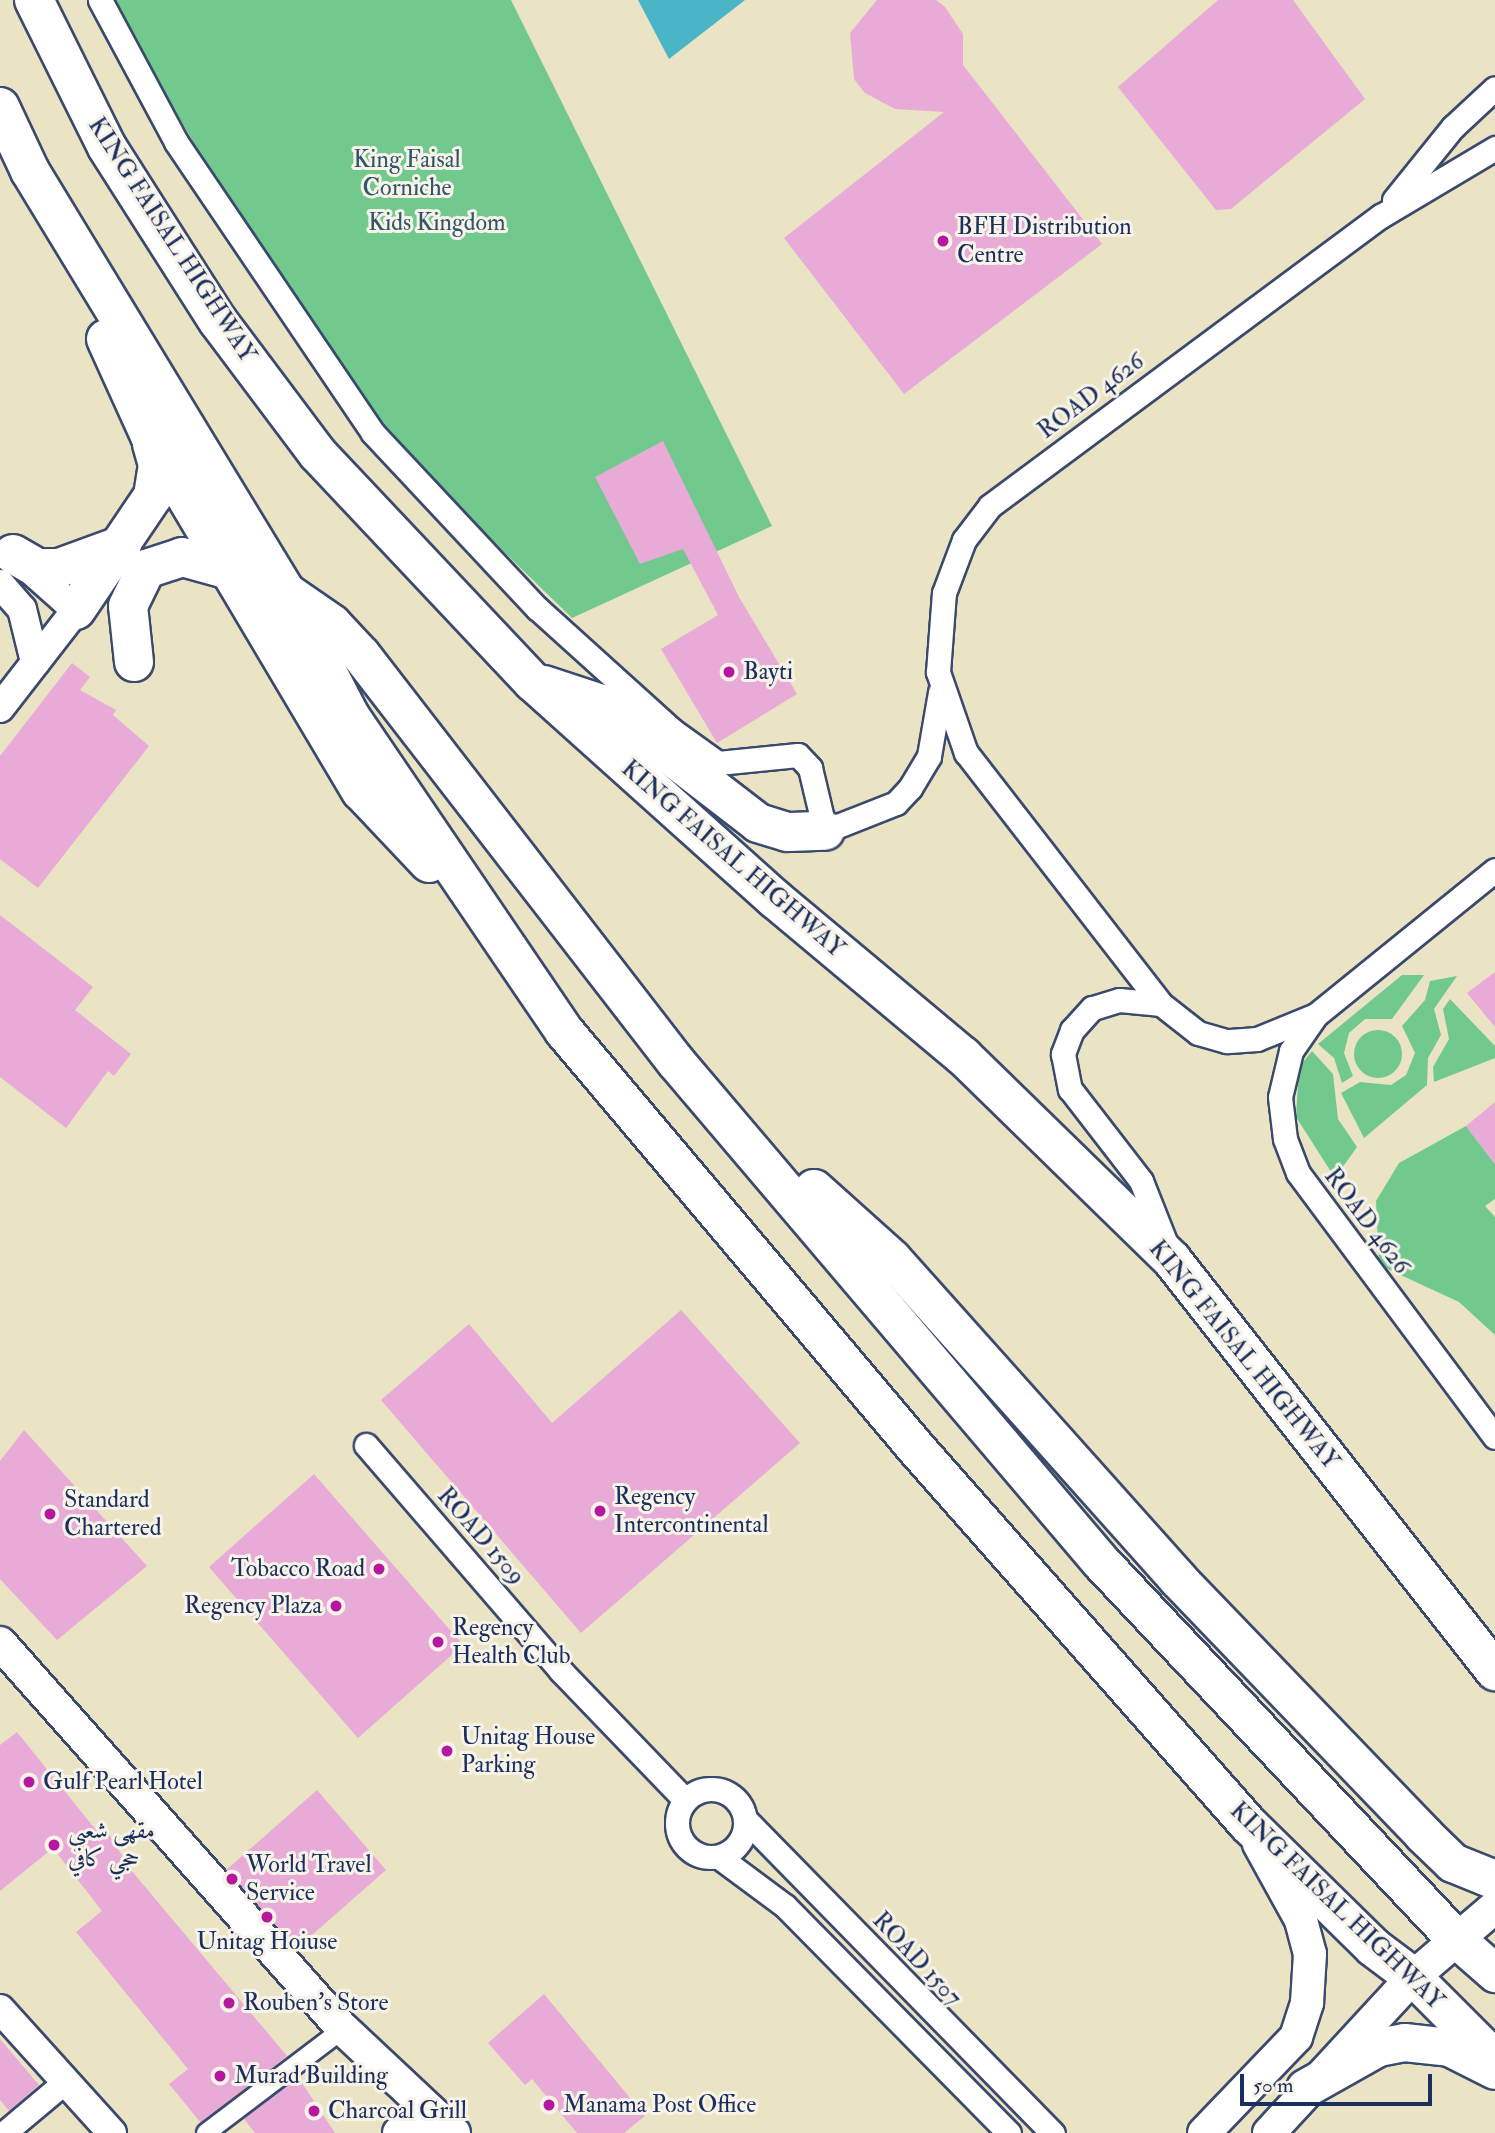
<!DOCTYPE html>
<html>
<head>
<meta charset="utf-8">
<style>
	body { margin:0 }
	#map { position:relative; width:1495px; height:2133px; overflow:hidden; background:#eae4c5; font-family:"IM FELL Double Pica",Amiri,serif }
	div>[style] { position:absolute }
	.green>* { inset:0; background:#72c98e }
	.round { border-radius:50% }
	.water>* { inset:0; background:#49b5c6 }
	.building>* { inset:0; background:#e8aad7 }
	.roads { filter:drop-shadow(2px 0 #3a4a6d) drop-shadow(-2px 0 #3a4a6d) drop-shadow(0 2px #3a4a6d) drop-shadow(0 -2px #3a4a6d) }
	.pedestrian>* { height:18px; margin:-9px; padding:0 9px; transform-origin:9px; border-radius:9px; background:#fff }
	.minor>* { height:23px; margin:-11.5px; padding:0 11.5px; transform-origin:11.5px; border-radius:11.5px; background:#fff }
	.minor>.ring { margin:-11.5px; padding:0; box-sizing:content-box; background:none; border:23px solid #fff; border-radius:50% }
	.tertiary>* { height:28px; margin:-14px; padding:0 14px; transform-origin:14px; border-radius:14px; background:#fff }
	.secondary>* { height:32px; margin:-16px; padding:0 16px; transform-origin:16px; border-radius:16px; background:#fff }
	.trunk>* { height:37px; margin:-18.5px; padding:0 18.5px; transform-origin:18.5px; border-radius:18.5px; background:#fff }
	.motorway>* { height:38px; margin:-19px; padding:0 19px; transform-origin:19px; border-radius:19px; background:#fff }
	.dots>* { width:19px; height:19px; translate:-50% -50%; box-sizing:border-box; border:4px solid #f7f3e8; border-radius:50% }
	span { translate:-50% -50%; white-space:nowrap; text-align:center; line-height:1.15; -webkit-text-stroke:6px #f7f3e8; paint-order:stroke }
	.park-label { font-size:24px; color:#31566a }
	.poi-label { font-size:24px; color:#1b2f5e }
	.left { translate:0 -50%; text-align:left }
	.right { translate:-100% -50%; text-align:right }
	.street-label { font-size:24px; color:#1b2f5e }
	.scale { position:absolute; left:1240px; top:2074px; width:192px; height:32px; box-sizing:border-box; border:4px solid #1b2f5e; border-top:0; padding-left:9px; font-size:21px; line-height:24px; white-space:nowrap; color:#1b2f5e; -webkit-text-stroke:5px #f7f3e8; paint-order:stroke }
</style>
</head>
<body>
<div id="map">
	<div class="green">
		<div style="clip-path:polygon(112px 0,511px 0,772px 526px,572px 618px,398px 449px,268px 273px)"></div>
		<div style="clip-path:polygon(1402px 975px,1424px 975px,1392px 1019px,1365px 1019px,1349px 1033px,1344px 1053px,1353px 1076px,1342px 1083px,1334px 1058px,1318px 1044px)"></div>
		<div style="clip-path:polygon(1457px 976px,1434px 1009px,1441px 1035px,1428px 1058px,1427px 1085px,1364px 1138px,1341px 1093px,1360px 1082px,1391px 1085px,1406px 1075px,1415px 1053px,1402px 1026px,1425px 1000px,1430px 981px)"></div>
		<div style="clip-path:polygon(1450px 999px,1495px 1046px,1495px 1058px,1434px 1082px,1433px 1067px,1449px 1039px,1443px 1009px)"></div>
		<div class="round" style="left:1354px;top:1030px;width:48px;height:48px"></div>
		<div style="clip-path:polygon(1312px 1051px,1333px 1074px,1338px 1119px,1357px 1147px,1335px 1178px,1296px 1117px,1299px 1067px)"></div>
		<div style="clip-path:polygon(1466px 1126px,1495px 1164px,1495px 1199px,1485px 1206px,1495px 1217px,1495px 1335px,1459px 1302px,1379px 1265px,1376px 1201px,1399px 1163px)"></div>
	</div>
	<div class="water">
		<div style="clip-path:polygon(638px 0,745px 0,669px 59px)"></div>
	</div>
	<div class="building">
		<div style="clip-path:polygon(877px 0,936px 0,945px 7px,963px 34px,963px 65px,1102px 244px,904px 394px,784px 238px,944px 112px,895px 109px,865px 93px,854px 79px,850px 33px)"></div>
		<div style="clip-path:polygon(1218px 0,1293px 0,1365px 99px,1231px 209px,1216px 210px,1118px 87px)"></div>
		<div style="clip-path:polygon(663px 441px,739px 597px,797px 694px,717px 743px,661px 649px,718px 615px,683px 549px,640px 564px,595px 477px)"></div>
		<div style="clip-path:polygon(72px 663px,90px 677px,80px 690px,116px 710px,113px 715px,149px 746px,38px 888px,0 859px,0 756px)"></div>
		<div style="clip-path:polygon(0 915px,93px 987px,75px 1010px,131px 1054px,114px 1076px,108px 1071px,66px 1128px,0 1077px)"></div>
		<div style="clip-path:polygon(1495px 972px,1495px 1027px,1467px 993px)"></div>
		<div style="clip-path:polygon(1495px 1102px,1495px 1164px,1466px 1126px)"></div>
		<div style="clip-path:polygon(681px 1310px,800px 1443px,581px 1633px,381px 1400px,469px 1324px,552px 1423px)"></div>
		<div style="clip-path:polygon(24px 1430px,147px 1566px,57px 1640px,0 1579px,0 1461px)"></div>
		<div style="clip-path:polygon(314px 1474px,463px 1645px,358px 1738px,209px 1567px)"></div>
		<div style="clip-path:polygon(17px 1732px,96px 1830px,103px 1825px,131px 1870px,287px 2056px,201px 2123px,169px 2084px,188px 2069px,76px 1932px,102px 1911px,53px 1848px,0 1891px,0 1745px)"></div>
		<div style="clip-path:polygon(317px 1790px,386px 1870px,296px 1949px,226px 1870px)"></div>
		<div style="clip-path:polygon(544px 1994px,645px 2116px,624px 2133px,577px 2133px,532px 2079px,525px 2085px,488px 2043px)"></div>
		<div style="clip-path:polygon(0 2039px,39px 2085px,9px 2111px,0 2100px)"></div>
		<div style="clip-path:polygon(298px 2077px,335px 2133px,255px 2133px,244px 2119px)"></div>
	</div>
	<div class="roads">
		<div class="pedestrian">
			<div style="left:206px;top:2133px;width:172px;rotate:-37.2deg"></div>
		</div>
		<div class="minor">
			<div style="left:100px;top:0;width:161px;rotate:61.8deg"></div>
			<div style="left:176px;top:142px;width:351px;rotate:55.9deg"></div>
			<div style="left:373px;top:433px;width:240px;rotate:46.9deg"></div>
			<div style="left:537px;top:608px;width:182px;rotate:42.1deg"></div>
			<div style="left:672px;top:730px;width:57px;rotate:35.7deg"></div>
			<div style="left:718px;top:763px;width:80px;rotate:-5.7deg"></div>
			<div style="left:798px;top:755px;width:18px;rotate:47deg"></div>
			<div style="left:810px;top:768px;width:65px;rotate:76.6deg"></div>
			<div style="left:825px;top:831px;width:76px;rotate:-21.5deg"></div>
			<div style="left:896px;top:803px;width:21px;rotate:-47deg"></div>
			<div style="left:910px;top:788px;width:37px;rotate:-59deg"></div>
			<div style="left:929px;top:756px;width:65px;rotate:-80.2deg"></div>
			<div style="left:1394px;top:200px;width:94px;rotate:-51.1deg"></div>
			<div style="left:1453px;top:127px;width:57px;rotate:-42.9deg"></div>
			<div style="left:1495px;top:870px;width:230px;rotate:141deg"></div>
			<div style="left:1316px;top:1015px;width:44px;rotate:124.8deg"></div>
			<div style="left:1291px;top:1051px;width:47px;rotate:103.4deg"></div>
			<div style="left:1280px;top:1097px;width:42px;rotate:83.2deg"></div>
			<div style="left:1285px;top:1139px;width:36px;rotate:69deg"></div>
			<div style="left:1298px;top:1173px;width:329px;rotate:53.3deg"></div>
			<div style="left:1161px;top:1004px;width:42px;rotate:-174.6deg"></div>
			<div style="left:1119px;top:1000px;width:28px;rotate:163deg"></div>
			<div style="left:1092px;top:1008px;width:30px;rotate:132deg"></div>
			<div style="left:1072px;top:1030px;width:26px;rotate:111deg"></div>
			<div style="left:1063px;top:1054px;width:36px;rotate:79deg"></div>
			<div style="left:1070px;top:1089px;width:116px;rotate:52.3deg"></div>
			<div style="left:1141px;top:1181px;width:68px;rotate:68.4deg"></div>
			<div style="left:1316px;top:1015px;width:64px;rotate:157.9deg"></div>
			<div style="left:1257px;top:1039px;width:31px;rotate:176deg"></div>
			<div style="left:1226px;top:1041px;width:29px;rotate:-164deg"></div>
			<div style="left:1198px;top:1033px;width:47px;rotate:-141.9deg"></div>
			<div style="left:1161px;top:1004px;width:318px;rotate:-127.8deg"></div>
			<div style="left:966px;top:753px;width:86px;rotate:-109.1deg"></div>
			<div style="left:938px;top:672px;width:79px;rotate:-85.7deg"></div>
			<div style="left:944px;top:593px;width:57px;rotate:-69.3deg"></div>
			<div style="left:964px;top:540px;width:43px;rotate:-52.6deg"></div>
			<div style="left:990px;top:506px;width:487px;rotate:-36.6deg"></div>
			<div style="left:1381px;top:216px;width:133px;rotate:-30.8deg"></div>
			<div style="left:366px;top:1445px;width:298px;rotate:49.2deg"></div>
			<div style="left:561px;top:1671px;width:179px;rotate:46.1deg"></div>
			<div class="ring" style="left:677px;top:1789px;width:45px;height:45px"></div>
			<div style="left:745px;top:1819px;width:440px;rotate:45.6deg"></div>
			<div style="left:719px;top:1857px;width:82px;rotate:36.6deg"></div>
			<div style="left:785px;top:1906px;width:319px;rotate:45.4deg"></div>
			<div style="left:4px;top:2133px;width:81px;rotate:-40deg"></div>
		</div>
		<div class="tertiary">
			<div style="left:0;top:584px;width:33px;rotate:49deg"></div>
			<div style="left:22px;top:609px;width:55px;rotate:76.2deg"></div>
			<div style="left:0;top:708px;width:124px;rotate:-52.2deg"></div>
			<div style="left:76px;top:610px;width:71px;rotate:-138.4deg"></div>
			<div style="left:0;top:2009px;width:167px;rotate:47.9deg"></div>
		</div>
		<div class="secondary">
			<div style="left:0;top:1643px;width:516px;rotate:48.38deg"></div>
			<div style="left:343px;top:2029px;width:152px;rotate:43.1deg"></div>
			<div style="left:399px;top:2133px;width:43px;rotate:-9.5deg"></div>
			<div style="left:1204px;top:2133px;width:133px;rotate:-46.2deg"></div>
			<div style="left:1296px;top:2037px;width:36px;rotate:-72deg"></div>
			<div style="left:1307px;top:2003px;width:49px;rotate:-86.5deg"></div>
			<div style="left:1310px;top:1954px;width:35px;rotate:-105deg"></div>
			<div style="left:1301px;top:1920px;width:87px;rotate:-118.9deg"></div>
			<div style="left:1269px;top:2133px;width:212px;rotate:-47.3deg"></div>
			<div style="left:1413px;top:1977px;width:108px;rotate:-40.5deg"></div>
		</div>
		<div class="trunk">
			<div style="left:1454px;top:1937px;width:55px;rotate:41.3deg"></div>
			<div style="left:1413px;top:1977px;width:115px;rotate:45deg"></div>
			<div style="left:1305px;top:2088px;width:84px;rotate:-29.3deg"></div>
			<div style="left:1378px;top:2047px;width:26px;rotate:-11deg"></div>
			<div style="left:1404px;top:2042px;width:45px;rotate:6.3deg"></div>
			<div style="left:1449px;top:2047px;width:51px;rotate:26.6deg"></div>
		</div>
		<div class="motorway">
			<div style="left:34px;top:0;width:164px;rotate:63.6deg"></div>
			<div style="left:107px;top:147px;width:206px;rotate:57.5deg"></div>
			<div style="left:218px;top:321px;width:166px;rotate:53.1deg"></div>
			<div style="left:318px;top:454px;width:313px;rotate:46.7deg"></div>
			<div style="left:533px;top:682px;width:325px;rotate:41.9deg"></div>
			<div style="left:775px;top:899px;width:245px;rotate:39.9deg"></div>
			<div style="left:963px;top:1056px;width:292px;rotate:44.3deg"></div>
			<div style="left:1172px;top:1260px;width:523px;rotate:51.84deg"></div>
			<div style="left:0;top:107px;width:71px;rotate:64.9deg"></div>
			<div style="left:30px;top:171px;width:493px;rotate:58.7deg"></div>
			<div style="left:286px;top:592px;width:140px;rotate:62.7deg"></div>
			<div style="left:350px;top:716px;width:381px;rotate:55.8deg"></div>
			<div style="left:564px;top:1031px;width:546px;rotate:49.83deg"></div>
			<div style="left:916px;top:1448px;width:502px;rotate:48.56deg"></div>
			<div style="left:1248px;top:1824px;width:175px;rotate:44.5deg"></div>
			<div style="left:1373px;top:1947px;width:50px;rotate:36.9deg"></div>
			<div style="left:106px;top:339px;width:109px;rotate:65.6deg"></div>
			<div style="left:151px;top:438px;width:411px;rotate:59.3deg"></div>
			<div style="left:361px;top:791px;width:99px;rotate:46.6deg"></div>
			<div style="left:13px;top:554px;width:28px;rotate:30deg"></div>
			<div style="left:37px;top:568px;width:22px"></div>
			<div style="left:59px;top:568px;width:67px;rotate:-20.1deg"></div>
			<div style="left:286px;top:592px;width:56px;rotate:34.8deg"></div>
			<div style="left:332px;top:624px;width:42px;rotate:46.9deg"></div>
			<div style="left:361px;top:655px;width:515px;rotate:52.26deg"></div>
			<div style="left:676px;top:1062px;width:656px;rotate:49.64deg"></div>
			<div style="left:1101px;top:1562px;width:515px;rotate:46.73deg"></div>
			<div style="left:76px;top:610px;width:138px;rotate:-56deg"></div>
			<div style="left:153px;top:496px;width:31px;rotate:-81deg"></div>
			<div style="left:158px;top:465px;width:22px;rotate:-106deg"></div>
			<div style="left:134px;top:662px;width:56px;rotate:-96.1deg"></div>
			<div style="left:128px;top:606px;width:41px;rotate:-64.1deg"></div>
			<div style="left:146px;top:569px;width:38px;rotate:-18deg"></div>
			<div style="left:182px;top:557px;width:46px;rotate:15.3deg"></div>
			<div style="left:544px;top:685px;width:64px;rotate:18.2deg"></div>
			<div style="left:605px;top:705px;width:193px;rotate:37.6deg"></div>
			<div style="left:758px;top:823px;width:31px;rotate:17deg"></div>
			<div style="left:788px;top:832px;width:37px;rotate:-2deg"></div>
			<div style="left:814px;top:1189px;width:106px;rotate:41.9deg"></div>
			<div style="left:893px;top:1260px;width:428px;rotate:48.2deg"></div>
			<div style="left:1178px;top:1579px;width:354px;rotate:46.1deg"></div>
			<div style="left:1423px;top:1834px;width:42px;rotate:44deg"></div>
			<div style="left:1453px;top:1863px;width:45px;rotate:22deg"></div>
		</div>
	</div>
	<div class="dots">
		<div style="left:943px;top:241px;background:#b5179e"></div>
		<div style="left:729px;top:672px;background:#b5179e"></div>
		<div style="left:600px;top:1511px;background:#b5179e"></div>
		<div style="left:50px;top:1514px;background:#b5179e"></div>
		<div style="left:379px;top:1569px;background:#b5179e"></div>
		<div style="left:336px;top:1606px;background:#b5179e"></div>
		<div style="left:438px;top:1642px;background:#b5179e"></div>
		<div style="left:447px;top:1751px;background:#b5179e"></div>
		<div style="left:29px;top:1782px;background:#b5179e"></div>
		<div style="left:54px;top:1845px;background:#b5179e"></div>
		<div style="left:232px;top:1879px;background:#b5179e"></div>
		<div style="left:267px;top:1917px;background:#b5179e"></div>
		<div style="left:229px;top:2003px;background:#b5179e"></div>
		<div style="left:220px;top:2076px;background:#b5179e"></div>
		<div style="left:549px;top:2105px;background:#b5179e"></div>
		<div style="left:314px;top:2111px;background:#b5179e"></div>
	</div>
	<div class="park-label">
		<span style="left:407px;top:174px">King Faisal<br>Corniche</span>
		<span style="left:437px;top:223px">Kids Kingdom</span>
	</div>
	<div class="poi-label">
		<span class="left" style="left:957px;top:241px">BFH Distribution<br>Centre</span>
		<span class="left" style="left:743px;top:672px">Bayti</span>
		<span class="left" style="left:614px;top:1511px">Regency<br>Intercontinental</span>
		<span class="left" style="left:64px;top:1514px">Standard<br>Chartered</span>
		<span class="right" style="left:365px;top:1569px">Tobacco Road</span>
		<span class="right" style="left:322px;top:1606px">Regency Plaza</span>
		<span class="left" style="left:452px;top:1642px">Regency<br>Health Club</span>
		<span class="left" style="left:461px;top:1751px">Unitag House<br>Parking</span>
		<span class="left" style="left:43px;top:1782px">Gulf Pearl Hotel</span>
		<span class="left" style="left:68px;top:1845px">مقهى شعبي<br>حجي كافي</span>
		<span class="left" style="left:246px;top:1879px">World Travel<br>Service</span>
		<span style="left:267px;top:1942px">Unitag Hoiuse</span>
		<span class="left" style="left:243px;top:2003px">Rouben's Store</span>
		<span class="left" style="left:234px;top:2076px">Murad Building</span>
		<span class="left" style="left:563px;top:2105px">Manama Post Office</span>
		<span class="left" style="left:328px;top:2111px">Charcoal Grill</span>
	</div>
	<div class="street-label">
		<span style="left:172px;top:240px;rotate:57deg">KING FAISAL HIGHWAY</span>
		<span style="left:1091px;top:396px;rotate:-37deg">ROAD 4626</span>
		<span style="left:733px;top:859px;rotate:41deg">KING FAISAL HIGHWAY</span>
		<span style="left:1367px;top:1221px;rotate:53deg">ROAD 4626</span>
		<span style="left:1244px;top:1355px;rotate:51deg">KING FAISAL HIGHWAY</span>
		<span style="left:481px;top:1536px;rotate:49deg">ROAD 1509</span>
		<span style="left:1337px;top:1906px;rotate:44deg">KING FAISAL HIGHWAY</span>
		<span style="left:917px;top:1959px;rotate:47deg">ROAD 1507</span>
	</div>
	<div class="scale">50 m</div>
</div>
</body>
</html>
